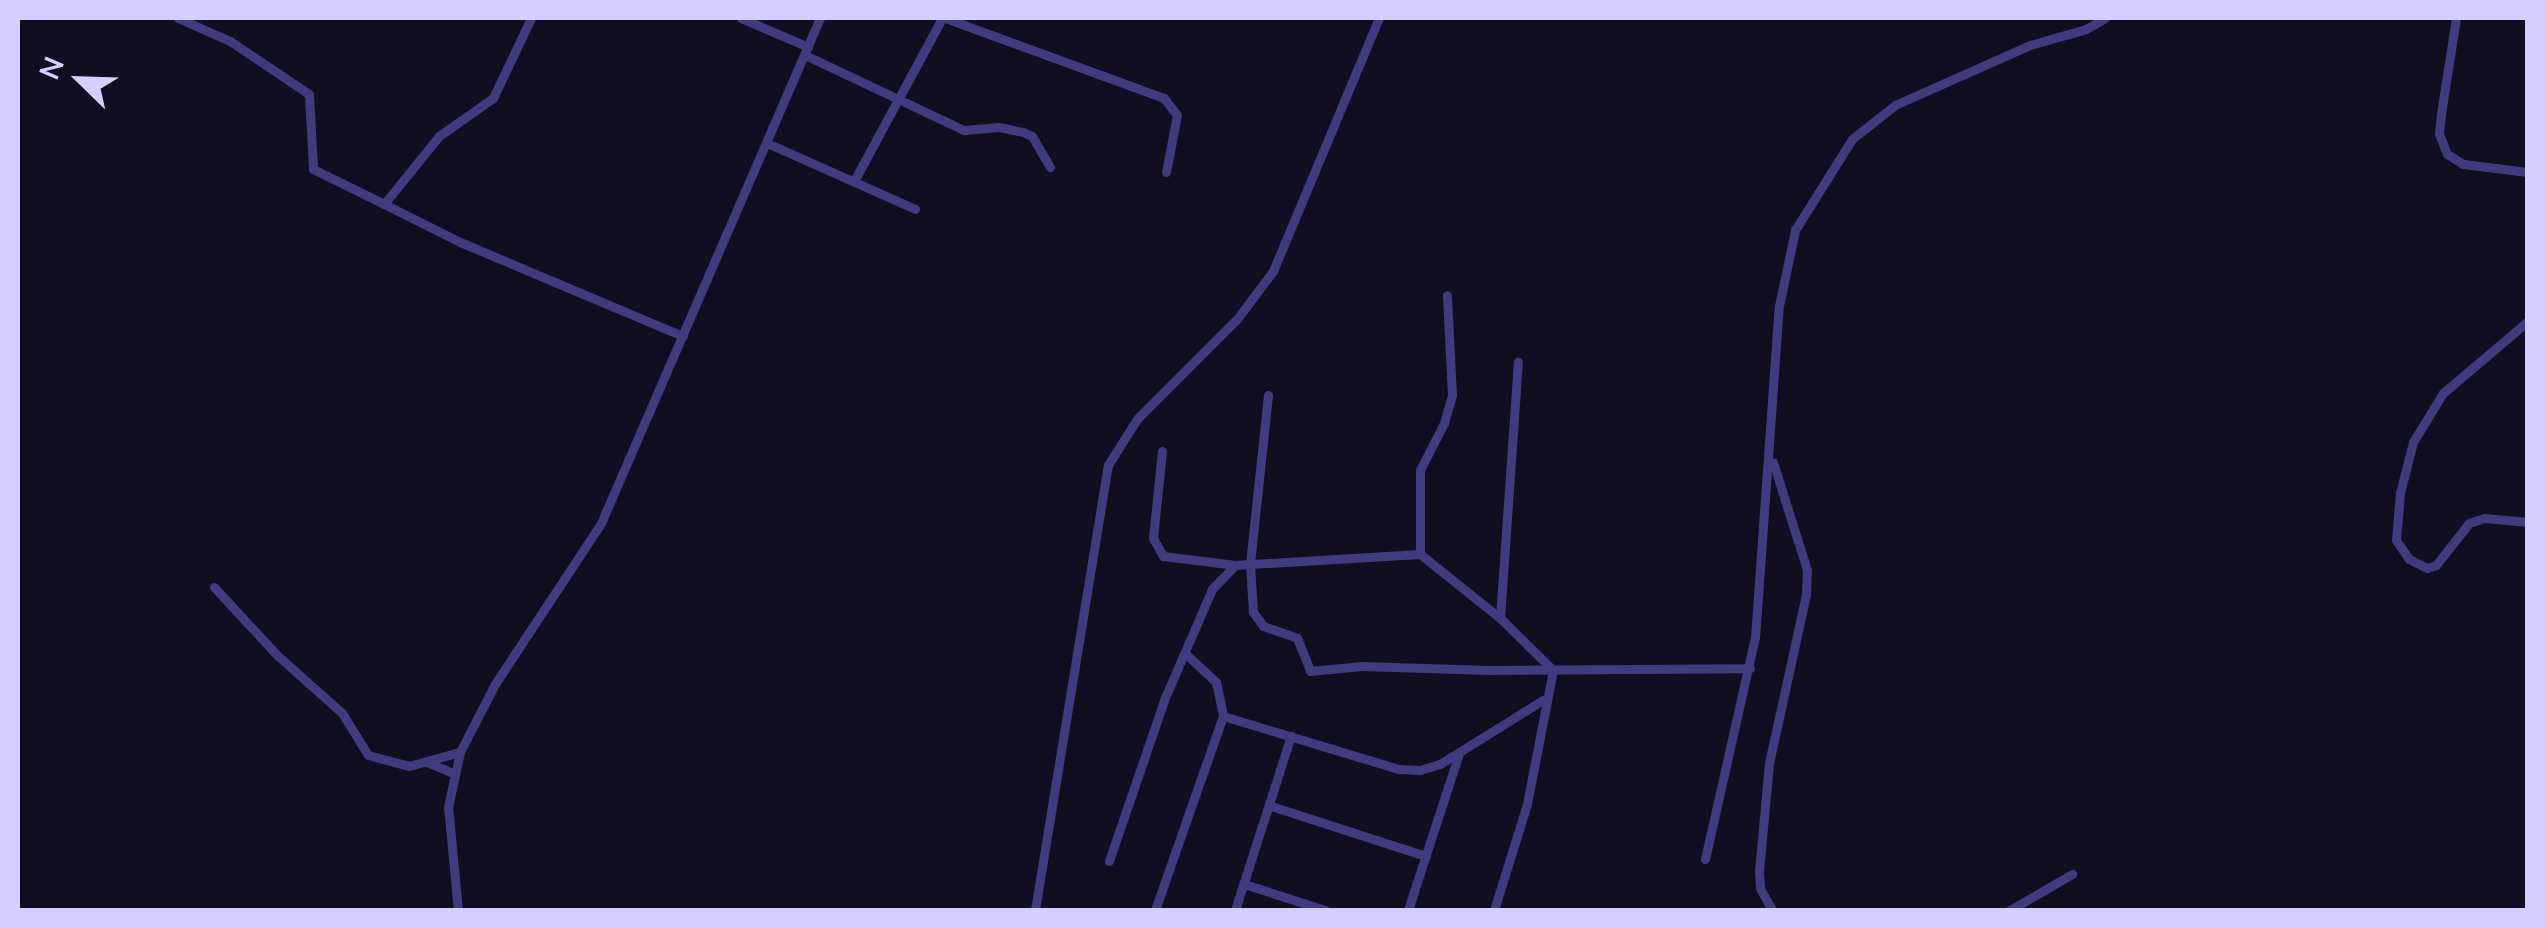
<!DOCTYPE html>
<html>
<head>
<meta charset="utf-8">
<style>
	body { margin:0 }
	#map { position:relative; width:2545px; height:928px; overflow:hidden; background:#120e21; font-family:"Nunito Sans",sans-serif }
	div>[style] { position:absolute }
	.street>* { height:9px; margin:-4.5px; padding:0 4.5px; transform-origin:4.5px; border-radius:4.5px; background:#403a7e }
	span { translate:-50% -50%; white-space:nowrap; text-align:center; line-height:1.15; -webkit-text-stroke:8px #120e21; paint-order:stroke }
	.frame { position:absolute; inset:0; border:20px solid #d6cffe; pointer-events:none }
	.north { position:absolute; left:30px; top:30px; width:100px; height:100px; -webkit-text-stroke:8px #120e21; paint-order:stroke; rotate:293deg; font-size:28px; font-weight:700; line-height:40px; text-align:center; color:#d6cffe }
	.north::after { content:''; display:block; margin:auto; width:35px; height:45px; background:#d6cffe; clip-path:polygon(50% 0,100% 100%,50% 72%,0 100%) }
</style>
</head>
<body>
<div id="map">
	<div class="street">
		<div style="left:178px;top:18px;width:57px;rotate:23.9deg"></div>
		<div style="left:230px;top:41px;width:95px;rotate:33.9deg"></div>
		<div style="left:309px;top:94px;width:75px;rotate:86.9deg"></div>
		<div style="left:313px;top:169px;width:79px;rotate:26.2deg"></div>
		<div style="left:384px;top:204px;width:87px;rotate:-51deg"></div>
		<div style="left:439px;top:136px;width:66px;rotate:-35.1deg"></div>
		<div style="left:493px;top:98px;width:89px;rotate:-64.6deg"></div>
		<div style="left:741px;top:18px;width:73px;rotate:23.4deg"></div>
		<div style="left:945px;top:18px;width:233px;rotate:20.1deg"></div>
		<div style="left:1164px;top:98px;width:21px;rotate:53deg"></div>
		<div style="left:1177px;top:115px;width:58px;rotate:100.9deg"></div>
		<div style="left:2456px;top:18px;width:97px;rotate:98.9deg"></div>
		<div style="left:2441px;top:114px;width:20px;rotate:96deg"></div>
		<div style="left:2439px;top:134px;width:22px;rotate:68deg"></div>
		<div style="left:2447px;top:154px;width:19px;rotate:32deg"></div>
		<div style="left:2463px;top:164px;width:65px;rotate:7deg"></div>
		<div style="left:805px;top:55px;width:176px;rotate:25.3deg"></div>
		<div style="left:964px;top:130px;width:35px;rotate:-5deg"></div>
		<div style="left:999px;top:127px;width:25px;rotate:12deg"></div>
		<div style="left:1023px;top:132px;width:10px;rotate:24deg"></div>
		<div style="left:1032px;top:136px;width:36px;rotate:60deg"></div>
		<div style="left:767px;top:143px;width:162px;rotate:24deg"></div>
		<div style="left:854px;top:181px;width:185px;rotate:-61.6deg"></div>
		<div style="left:384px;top:204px;width:85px;rotate:26.6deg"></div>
		<div style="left:460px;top:242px;width:242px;rotate:22.9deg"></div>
		<div style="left:2528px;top:321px;width:111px;rotate:139.7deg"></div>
		<div style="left:2443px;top:393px;width:57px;rotate:121.5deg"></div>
		<div style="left:2413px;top:442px;width:53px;rotate:104.3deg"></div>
		<div style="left:2400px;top:493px;width:47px;rotate:94.9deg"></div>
		<div style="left:2396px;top:540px;width:23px;rotate:56deg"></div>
		<div style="left:2409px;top:559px;width:20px;rotate:27deg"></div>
		<div style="left:2427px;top:568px;width:9px;rotate:-18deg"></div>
		<div style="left:2436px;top:565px;width:53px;rotate:-51.8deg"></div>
		<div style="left:2469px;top:523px;width:16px;rotate:-18deg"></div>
		<div style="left:2484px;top:518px;width:44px;rotate:5.2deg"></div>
		<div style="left:1268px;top:395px;width:170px;rotate:96.1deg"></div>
		<div style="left:1250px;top:564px;width:48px;rotate:86.4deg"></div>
		<div style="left:1253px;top:612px;width:17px;rotate:54deg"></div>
		<div style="left:1263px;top:626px;width:36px;rotate:19deg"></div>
		<div style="left:1297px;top:638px;width:35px;rotate:68deg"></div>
		<div style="left:1310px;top:671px;width:52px;rotate:-5.5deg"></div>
		<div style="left:1362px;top:666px;width:126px;rotate:1.8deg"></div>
		<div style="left:1488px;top:670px;width:262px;rotate:-0.4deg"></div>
		<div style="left:1162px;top:451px;width:87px;rotate:95.9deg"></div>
		<div style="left:1153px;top:538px;width:21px;rotate:61deg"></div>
		<div style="left:1163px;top:556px;width:73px;rotate:7.1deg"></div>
		<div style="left:1235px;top:565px;width:185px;rotate:-3.4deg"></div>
		<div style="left:1420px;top:554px;width:102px;rotate:38.7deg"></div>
		<div style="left:1500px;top:618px;width:74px;rotate:44.5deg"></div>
		<div style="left:1553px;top:670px;width:136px;rotate:101deg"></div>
		<div style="left:1527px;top:804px;width:111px;rotate:107.3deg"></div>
		<div style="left:1420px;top:554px;width:84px;rotate:-90deg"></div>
		<div style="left:1420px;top:470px;width:53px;rotate:-62.9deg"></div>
		<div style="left:1444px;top:423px;width:29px;rotate:-74deg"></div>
		<div style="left:1452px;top:395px;width:100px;rotate:-92.9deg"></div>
		<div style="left:214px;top:587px;width:94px;rotate:47.2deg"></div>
		<div style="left:278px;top:656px;width:86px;rotate:41.7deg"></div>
		<div style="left:342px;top:713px;width:49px;rotate:58.2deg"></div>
		<div style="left:368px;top:755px;width:42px;rotate:15deg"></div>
		<div style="left:409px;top:766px;width:53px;rotate:-15.4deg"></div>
		<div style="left:1500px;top:618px;width:257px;rotate:-86deg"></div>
		<div style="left:1187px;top:655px;width:40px;rotate:43deg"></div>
		<div style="left:1216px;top:682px;width:35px;rotate:78deg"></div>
		<div style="left:1223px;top:716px;width:184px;rotate:16.8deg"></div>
		<div style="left:1399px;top:769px;width:21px;rotate:3deg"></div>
		<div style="left:1420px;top:770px;width:21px;rotate:-17deg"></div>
		<div style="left:1440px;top:764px;width:121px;rotate:-31.9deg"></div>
		<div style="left:427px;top:762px;width:28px;rotate:23deg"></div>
		<div style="left:1271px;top:806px;width:163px;rotate:17.9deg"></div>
		<div style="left:1705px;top:859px;width:227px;rotate:-77.3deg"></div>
		<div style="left:1755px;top:638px;width:333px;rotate:-85.9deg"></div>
		<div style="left:1779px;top:306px;width:78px;rotate:-78.1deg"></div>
		<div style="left:1795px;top:230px;width:107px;rotate:-57.9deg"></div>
		<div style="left:1852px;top:139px;width:55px;rotate:-38.3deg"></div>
		<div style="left:1895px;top:105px;width:148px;rotate:-24deg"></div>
		<div style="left:2030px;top:45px;width:58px;rotate:-15.9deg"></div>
		<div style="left:2086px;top:29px;width:22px;rotate:-30deg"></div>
		<div style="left:1109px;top:861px;width:170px;rotate:-71.1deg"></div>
		<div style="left:1164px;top:700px;width:121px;rotate:-66.6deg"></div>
		<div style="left:1212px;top:589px;width:33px;rotate:-46deg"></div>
		<div style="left:1244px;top:884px;width:85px;rotate:17.8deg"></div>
		<div style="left:458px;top:910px;width:103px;rotate:-95.5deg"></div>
		<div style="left:448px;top:807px;width:56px;rotate:-77.7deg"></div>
		<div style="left:460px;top:752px;width:76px;rotate:-62.8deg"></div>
		<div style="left:495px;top:684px;width:193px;rotate:-56.6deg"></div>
		<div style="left:601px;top:523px;width:550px;rotate:-66.56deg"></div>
		<div style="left:1035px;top:910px;width:451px;rotate:-80.7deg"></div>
		<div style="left:1108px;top:465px;width:54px;rotate:-57.8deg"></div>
		<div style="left:1137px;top:419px;width:141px;rotate:-45deg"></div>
		<div style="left:1237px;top:319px;width:60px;rotate:-53.1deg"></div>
		<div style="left:1273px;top:271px;width:274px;rotate:-67.3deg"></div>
		<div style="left:1155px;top:910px;width:206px;rotate:-70.7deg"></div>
		<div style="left:1235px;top:910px;width:183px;rotate:-72.2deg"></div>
		<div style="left:1408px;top:910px;width:165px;rotate:-72deg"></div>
		<div style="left:1772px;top:910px;width:25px;rotate:-119deg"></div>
		<div style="left:1760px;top:888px;width:17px;rotate:-93deg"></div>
		<div style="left:1759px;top:871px;width:108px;rotate:-84.7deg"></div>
		<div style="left:1769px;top:763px;width:172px;rotate:-77.6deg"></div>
		<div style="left:1806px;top:595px;width:25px;rotate:-88deg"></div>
		<div style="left:1807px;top:570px;width:113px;rotate:-107.5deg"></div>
		<div style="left:2010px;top:910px;width:72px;rotate:-30.1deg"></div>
	</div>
	<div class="frame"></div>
	<div class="north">N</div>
</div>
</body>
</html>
